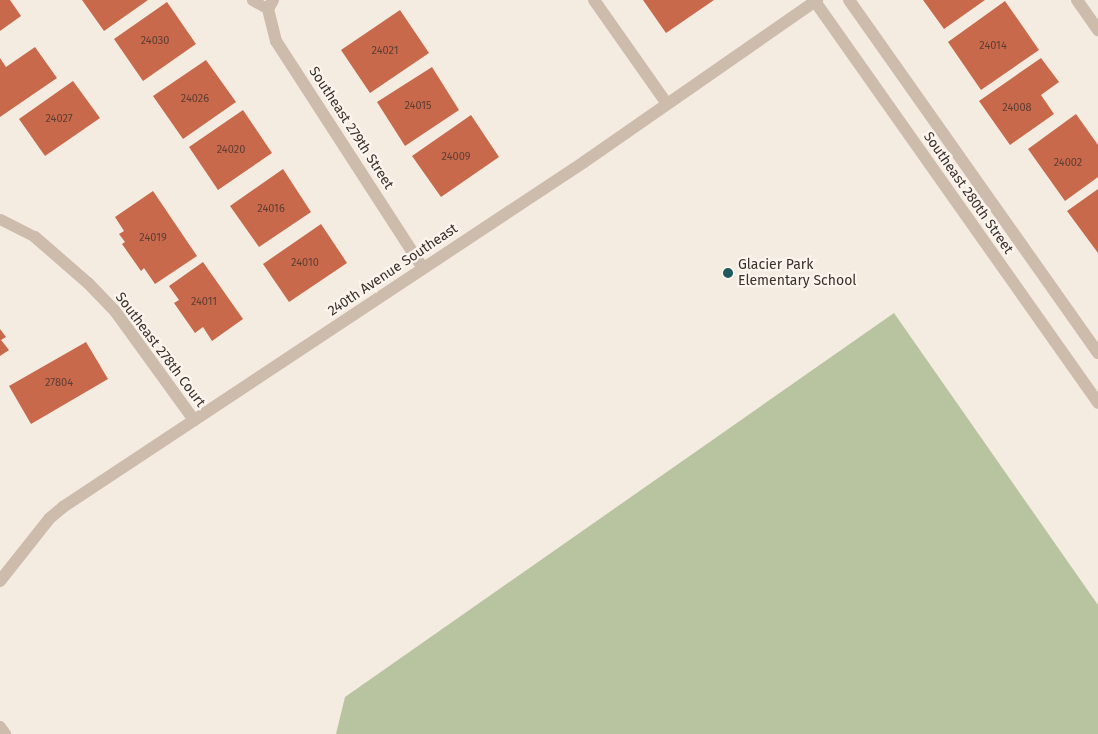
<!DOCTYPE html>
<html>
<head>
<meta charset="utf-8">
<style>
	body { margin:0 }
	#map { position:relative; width:1098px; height:734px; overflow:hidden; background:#f4ebe1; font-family:"Fira Sans",sans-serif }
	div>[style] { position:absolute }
	.green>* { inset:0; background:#b8c4a0 }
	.building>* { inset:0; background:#c8694b }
	.service>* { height:11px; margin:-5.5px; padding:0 5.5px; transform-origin:5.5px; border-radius:5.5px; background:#cdbbac }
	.minor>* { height:12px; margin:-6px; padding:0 6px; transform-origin:6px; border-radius:6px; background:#cdbbac }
	.dots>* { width:14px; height:14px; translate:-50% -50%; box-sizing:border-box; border:2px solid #fbf5ee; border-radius:50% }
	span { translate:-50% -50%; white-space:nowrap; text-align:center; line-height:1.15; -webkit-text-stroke:4.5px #fbf5ee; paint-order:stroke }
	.number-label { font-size:11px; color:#5e3e33 }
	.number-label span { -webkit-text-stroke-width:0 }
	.street-label { font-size:14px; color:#3b302b }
	.poi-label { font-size:14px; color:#3b302b }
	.left { translate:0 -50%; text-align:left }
</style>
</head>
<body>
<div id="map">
	<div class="green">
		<div style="clip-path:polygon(894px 313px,1098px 605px,1098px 734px,336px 734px,345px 697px)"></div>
	</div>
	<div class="building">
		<div style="clip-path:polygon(0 0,10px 0,21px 16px,0 31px)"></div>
		<div style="clip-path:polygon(82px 0,148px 0,104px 31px)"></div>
		<div style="clip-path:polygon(643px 0,714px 0,666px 33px)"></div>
		<div style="clip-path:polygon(923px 0,985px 0,944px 29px)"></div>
		<div style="clip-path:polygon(1005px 1px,1039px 50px,981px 90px,948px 42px)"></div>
		<div style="clip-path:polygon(167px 2px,196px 44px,143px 81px,114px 39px)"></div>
		<div style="clip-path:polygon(400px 10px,429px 53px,370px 93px,341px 50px)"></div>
		<div style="clip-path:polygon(35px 47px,57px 78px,0 117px,0 58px,6px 67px)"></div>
		<div style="clip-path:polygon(1041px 58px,1059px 82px,1041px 95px,1054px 114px,1010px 145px,979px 101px)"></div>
		<div style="clip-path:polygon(206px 60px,236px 102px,183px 139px,153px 96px)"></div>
		<div style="clip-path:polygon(432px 67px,459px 110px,405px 146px,377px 102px)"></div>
		<div style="clip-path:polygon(73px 81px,100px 118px,45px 156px,19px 119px)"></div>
		<div style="clip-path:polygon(243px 110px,272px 153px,218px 190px,189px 147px)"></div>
		<div style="clip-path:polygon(1076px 114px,1098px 145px,1098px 177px,1065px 201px,1028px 149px)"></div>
		<div style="clip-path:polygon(471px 115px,499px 157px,441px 197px,412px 156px)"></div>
		<div style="clip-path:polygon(283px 169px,311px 212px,259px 247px,230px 206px)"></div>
		<div style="clip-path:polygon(1098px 189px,1098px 253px,1067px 211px)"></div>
		<div style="clip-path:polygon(153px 191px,197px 256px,155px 284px,144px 268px,141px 271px,122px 244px,125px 242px,119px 234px,124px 231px,115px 217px)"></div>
		<div style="clip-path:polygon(321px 224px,347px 263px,289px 302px,263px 264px)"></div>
		<div style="clip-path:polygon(203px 262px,243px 319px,212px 341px,203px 327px,195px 333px,174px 303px,179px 300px,169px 286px)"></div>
		<div style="clip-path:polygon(0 329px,6px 337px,1px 340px,9px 350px,0 356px)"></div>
		<div style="clip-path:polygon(86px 342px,108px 379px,31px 424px,9px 386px)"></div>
	</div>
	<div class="service">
		<div style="left:252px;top:0;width:18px;rotate:29deg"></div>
		<div style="left:0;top:219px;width:39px;rotate:27deg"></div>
	</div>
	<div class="minor">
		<div style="left:273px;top:0;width:10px;rotate:119deg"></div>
		<div style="left:268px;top:9px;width:33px;rotate:76deg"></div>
		<div style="left:276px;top:41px;width:270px;rotate:57.1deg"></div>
		<div style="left:594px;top:0;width:127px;rotate:54.9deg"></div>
		<div style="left:814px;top:0;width:493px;rotate:54.8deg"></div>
		<div style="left:849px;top:0;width:432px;rotate:54.8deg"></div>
		<div style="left:1077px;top:0;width:37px;rotate:55deg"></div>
		<div style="left:35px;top:237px;width:70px;rotate:41deg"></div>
		<div style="left:88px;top:283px;width:39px;rotate:46deg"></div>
		<div style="left:115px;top:311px;width:135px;rotate:54.1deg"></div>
		<div style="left:0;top:581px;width:80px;rotate:-51.6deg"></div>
		<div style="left:50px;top:518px;width:17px;rotate:-40deg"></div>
		<div style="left:63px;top:507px;width:625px;rotate:-33.51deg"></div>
		<div style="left:584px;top:162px;width:284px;rotate:-34.8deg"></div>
		<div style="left:0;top:727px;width:9px;rotate:54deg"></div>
	</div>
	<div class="dots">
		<div style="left:728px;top:273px;background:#1f5a5e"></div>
	</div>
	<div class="number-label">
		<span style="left:155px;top:41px">24030</span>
		<span style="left:993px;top:46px">24014</span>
		<span style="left:385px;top:51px">24021</span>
		<span style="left:195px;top:99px">24026</span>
		<span style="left:418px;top:106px">24015</span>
		<span style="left:1017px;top:108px">24008</span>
		<span style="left:59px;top:119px">24027</span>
		<span style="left:231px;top:150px">24020</span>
		<span style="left:456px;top:157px">24009</span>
		<span style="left:1068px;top:163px">24002</span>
		<span style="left:271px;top:209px">24016</span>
		<span style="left:153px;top:238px">24019</span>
		<span style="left:305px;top:263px">24010</span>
		<span style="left:204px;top:302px">24011</span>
		<span style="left:59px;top:383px">27804</span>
	</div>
	<div class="street-label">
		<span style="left:351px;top:128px;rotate:57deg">Southeast 279th Street</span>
		<span style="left:968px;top:193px;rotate:55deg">Southeast 280th Street</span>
		<span style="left:393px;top:270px;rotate:-34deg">240th Avenue Southeast</span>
		<span style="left:160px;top:350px;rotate:53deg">Southeast 278th Court</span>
	</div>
	<div class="poi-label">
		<span class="left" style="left:738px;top:273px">Glacier Park<br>Elementary School</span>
	</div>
</div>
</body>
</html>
